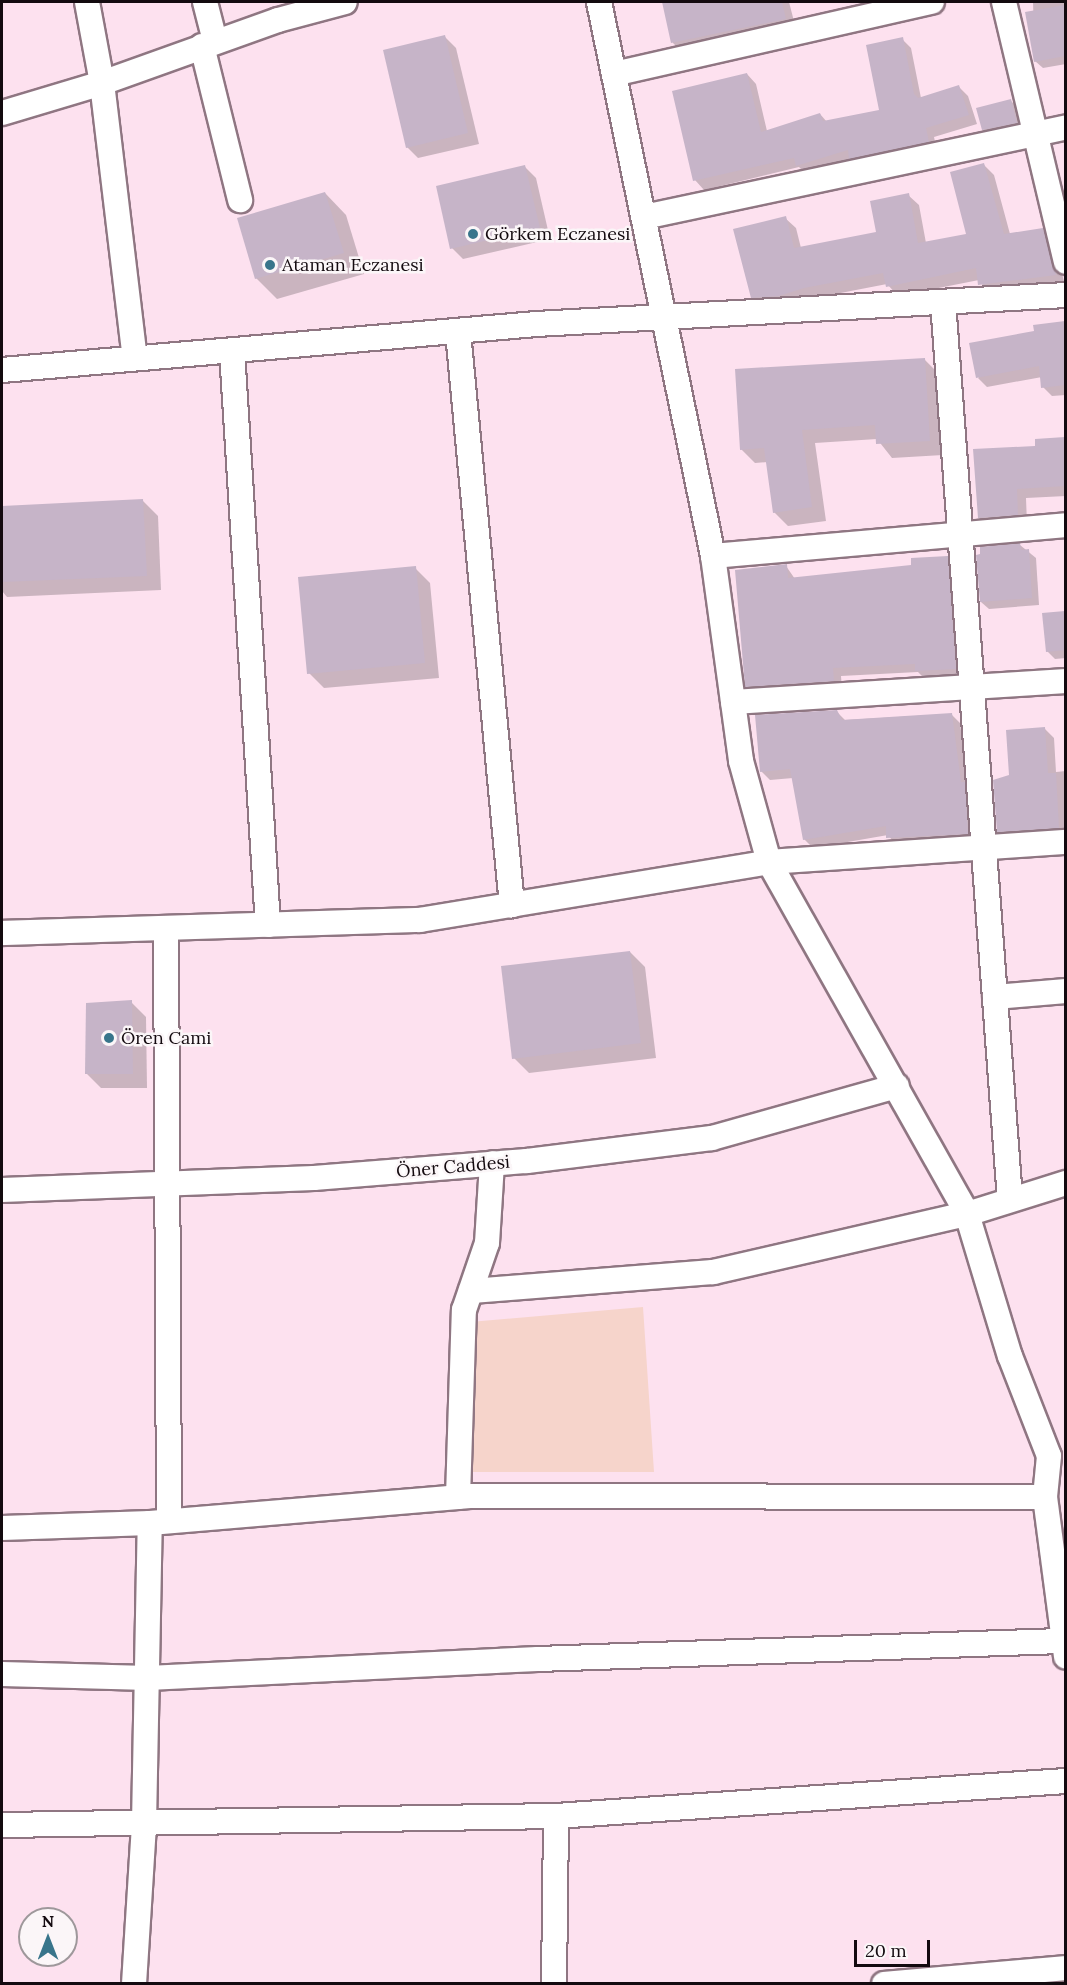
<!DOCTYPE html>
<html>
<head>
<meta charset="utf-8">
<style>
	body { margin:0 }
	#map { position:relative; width:1067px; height:1985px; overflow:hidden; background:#fde1ef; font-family:Lora,serif }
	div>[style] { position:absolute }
	.green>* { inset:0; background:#f6d4cb }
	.shadow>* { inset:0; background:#0003 }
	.building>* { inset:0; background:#c6b4c8 }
	.roads { filter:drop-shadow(2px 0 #8f7682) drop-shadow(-2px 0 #8f7682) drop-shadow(0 2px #8f7682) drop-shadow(0 -2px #8f7682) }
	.minor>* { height:24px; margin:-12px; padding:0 12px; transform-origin:12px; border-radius:12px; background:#fff }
	.dots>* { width:16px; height:16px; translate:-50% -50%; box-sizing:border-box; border:3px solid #fbf6f8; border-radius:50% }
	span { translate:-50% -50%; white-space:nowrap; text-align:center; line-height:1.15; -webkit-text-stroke:5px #fbf6f8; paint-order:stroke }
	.poi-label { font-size:18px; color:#130a0f }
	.left { translate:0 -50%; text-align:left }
	.street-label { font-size:18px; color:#130a0f }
	.frame { position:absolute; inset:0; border:3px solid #130a0f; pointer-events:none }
	.north { position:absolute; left:18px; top:1907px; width:60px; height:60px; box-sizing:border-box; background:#fbf6f8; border:2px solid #9e989b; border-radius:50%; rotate:0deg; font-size:16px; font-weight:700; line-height:24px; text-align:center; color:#130a0f }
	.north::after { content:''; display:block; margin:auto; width:21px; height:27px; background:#38758b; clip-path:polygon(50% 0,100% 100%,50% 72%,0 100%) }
	.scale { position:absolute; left:854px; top:1940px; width:76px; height:27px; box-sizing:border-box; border:3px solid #130a0f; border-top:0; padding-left:8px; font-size:18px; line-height:21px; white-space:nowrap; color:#130a0f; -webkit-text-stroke:4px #fbf6f8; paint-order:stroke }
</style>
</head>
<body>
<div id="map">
	<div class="green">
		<div style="clip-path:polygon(643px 1307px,654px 1472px,468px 1472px,470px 1322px)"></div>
	</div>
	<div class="shadow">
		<div style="clip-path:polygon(663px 2px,789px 2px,796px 29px,683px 53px,673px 43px)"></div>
		<div style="clip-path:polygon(1033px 2px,1066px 2px,1066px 64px,1043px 68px,1035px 61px)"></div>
		<div style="clip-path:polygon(445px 37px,456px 48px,479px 144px,418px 158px,407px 147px)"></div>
		<div style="clip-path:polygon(902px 39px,911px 48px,921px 98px,959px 87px,968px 96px,977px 124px,934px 137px,937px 151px,860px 167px,853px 160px,807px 175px,799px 167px,704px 190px,695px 180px,747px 74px,756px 84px,767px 131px,820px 114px,827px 122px,881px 112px)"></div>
		<div style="clip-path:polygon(1010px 100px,1018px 108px,1023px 130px,991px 137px,983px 130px)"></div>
		<div style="clip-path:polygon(984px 165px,994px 175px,1010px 234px,1043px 230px,1053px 241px,1065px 285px,990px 295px,979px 280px,898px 296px,887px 284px,763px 308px,752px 297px,785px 218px,796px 228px,801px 248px,877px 234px,908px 195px,919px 205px,926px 243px,968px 235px)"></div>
		<div style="clip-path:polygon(525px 167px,536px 178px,550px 239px,463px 259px,452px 248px)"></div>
		<div style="clip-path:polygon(325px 193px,346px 215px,364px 274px,277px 299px,256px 278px)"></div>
		<div style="clip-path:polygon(1066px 323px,1066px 395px,1052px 396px,1043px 387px,1042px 377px,987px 387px,978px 378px,1036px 332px,1035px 327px)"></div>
		<div style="clip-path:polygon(924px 359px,938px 373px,943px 455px,892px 458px,877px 439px,815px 443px,826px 521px,788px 526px,774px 512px,768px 462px,755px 463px,741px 449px)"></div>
		<div style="clip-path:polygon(1066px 438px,1066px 496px,1026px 498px,1027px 524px,989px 527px,979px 518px,1037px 447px,1036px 440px)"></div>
		<div style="clip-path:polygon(143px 501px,158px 516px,161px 590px,7px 597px,2px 591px,2px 508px)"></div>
		<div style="clip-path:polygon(1020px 545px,1036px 558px,1039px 605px,989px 609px,981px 602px,982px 556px)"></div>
		<div style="clip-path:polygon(947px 558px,955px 566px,964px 677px,925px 679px,918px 672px,841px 676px,842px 689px,755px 695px,747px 686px,786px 566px,795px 579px,913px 566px)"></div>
		<div style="clip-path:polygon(415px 568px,430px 583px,439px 678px,324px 688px,309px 673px)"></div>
		<div style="clip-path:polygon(1066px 613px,1066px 658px,1055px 659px,1047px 651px,1044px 615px)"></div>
		<div style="clip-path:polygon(836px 711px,845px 720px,951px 714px,960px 723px,976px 842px,897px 846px,888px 835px,813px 848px,804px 839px,793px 778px,770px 780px,761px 771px)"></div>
		<div style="clip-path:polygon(1045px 729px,1054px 738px,1056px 772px,1066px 771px,1066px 833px,1007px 841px,998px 832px,1010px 776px)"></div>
		<div style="clip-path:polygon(630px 952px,645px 967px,656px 1058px,529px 1073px,514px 1058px)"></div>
		<div style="clip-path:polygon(131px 1002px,146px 1017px,147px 1088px,101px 1088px,86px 1073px)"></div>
	</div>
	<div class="building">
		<div style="clip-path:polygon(662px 2px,782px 2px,786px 19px,671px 43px)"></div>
		<div style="clip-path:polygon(1065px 5px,1065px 56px,1034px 62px,1025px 12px)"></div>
		<div style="clip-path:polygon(445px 35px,468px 133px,406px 148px,383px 50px)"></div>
		<div style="clip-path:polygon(903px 37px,914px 94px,918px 98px,959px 85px,969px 115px,926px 128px,929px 142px,849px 159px,848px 150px,796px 166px,794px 158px,693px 181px,672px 91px,747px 73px,761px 132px,820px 113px,823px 121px,879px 110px,866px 45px)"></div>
		<div style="clip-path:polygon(1011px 99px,1017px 123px,982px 130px,976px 108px)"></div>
		<div style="clip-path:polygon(984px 163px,1004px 234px,1043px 228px,1056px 275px,978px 285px,976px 268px,886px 287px,883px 273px,804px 288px,779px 296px,751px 298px,733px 229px,786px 216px,794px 248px,876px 232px,870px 201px,909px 193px,918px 243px,966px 234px,950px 172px)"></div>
		<div style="clip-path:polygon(525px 165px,540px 228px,450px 249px,436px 186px)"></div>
		<div style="clip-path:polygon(325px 192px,344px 253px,255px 279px,237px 218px)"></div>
		<div style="clip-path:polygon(1065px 321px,1065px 385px,1041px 388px,1039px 366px,976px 378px,969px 343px,1034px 331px,1033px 325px)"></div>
		<div style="clip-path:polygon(925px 358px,930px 441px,876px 444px,875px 425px,802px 430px,812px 507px,773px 513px,764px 448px,740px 450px,735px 369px)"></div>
		<div style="clip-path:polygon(1065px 437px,1065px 486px,1017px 489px,1018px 515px,978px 518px,973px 449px,1035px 446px,1035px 439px)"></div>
		<div style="clip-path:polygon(143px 499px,147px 576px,2px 582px,2px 506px)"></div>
		<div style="clip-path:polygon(1020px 543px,1021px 550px,1029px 549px,1032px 598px,980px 602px,976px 555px,980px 554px,980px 547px)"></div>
		<div style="clip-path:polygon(948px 556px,956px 669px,915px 671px,915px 664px,833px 668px,834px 681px,745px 687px,735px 570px,787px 564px,788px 578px,911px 565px,911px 558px)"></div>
		<div style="clip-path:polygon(416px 566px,425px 663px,307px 674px,298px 577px)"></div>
		<div style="clip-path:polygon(1065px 611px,1065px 650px,1046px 652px,1042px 613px)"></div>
		<div style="clip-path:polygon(837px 710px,842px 720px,952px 713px,961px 782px,965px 782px,968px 834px,886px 838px,886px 826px,803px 840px,790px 769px,760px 772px,755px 715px)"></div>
		<div style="clip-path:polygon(1045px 727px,1048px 773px,1056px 773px,1059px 828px,997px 832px,993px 780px,1009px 775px,1006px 730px)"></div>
		<div style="clip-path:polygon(630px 951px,641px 1043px,512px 1059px,501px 966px)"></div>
		<div style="clip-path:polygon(132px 1000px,133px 1074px,85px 1074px,86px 1003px)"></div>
	</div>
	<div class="roads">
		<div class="minor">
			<div style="left:87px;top:2px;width:82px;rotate:79.5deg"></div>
			<div style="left:102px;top:83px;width:277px;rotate:83.2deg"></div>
			<div style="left:205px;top:2px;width:40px;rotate:75.6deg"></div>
			<div style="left:599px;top:2px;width:566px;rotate:78.37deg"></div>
			<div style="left:713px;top:556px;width:207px;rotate:82.2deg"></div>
			<div style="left:741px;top:761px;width:105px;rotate:74.5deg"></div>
			<div style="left:769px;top:862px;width:404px;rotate:60.6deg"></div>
			<div style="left:967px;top:1214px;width:148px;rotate:73.2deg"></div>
			<div style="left:1010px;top:1356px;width:107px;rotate:68.7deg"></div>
			<div style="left:1049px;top:1456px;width:41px;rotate:95.6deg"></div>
			<div style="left:1045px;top:1497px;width:161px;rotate:82.5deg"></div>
			<div style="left:1004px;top:2px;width:267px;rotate:76.6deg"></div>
			<div style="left:202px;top:46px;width:159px;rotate:76.1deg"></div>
			<div style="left:614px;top:74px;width:326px;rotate:-12.8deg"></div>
			<div style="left:2px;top:113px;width:104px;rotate:-16.7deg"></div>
			<div style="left:102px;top:83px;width:187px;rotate:-19.7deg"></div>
			<div style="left:278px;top:20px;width:69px;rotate:-15deg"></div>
			<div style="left:644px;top:217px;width:431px;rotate:-12deg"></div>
			<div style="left:943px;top:302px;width:900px;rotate:85.73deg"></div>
			<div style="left:458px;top:332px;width:576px;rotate:84.62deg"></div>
			<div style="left:232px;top:351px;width:575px;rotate:86.41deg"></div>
			<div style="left:2px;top:370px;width:536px;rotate:-4.92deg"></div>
			<div style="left:536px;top:324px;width:531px;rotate:-3.13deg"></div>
			<div style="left:713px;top:556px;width:354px;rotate:-5deg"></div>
			<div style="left:733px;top:702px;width:334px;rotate:-3.6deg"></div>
			<div style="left:166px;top:928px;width:593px;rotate:89.71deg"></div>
			<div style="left:2px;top:933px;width:418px;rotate:-1.8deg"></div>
			<div style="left:420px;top:920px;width:354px;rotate:-9.4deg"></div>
			<div style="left:769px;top:862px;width:298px;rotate:-3.9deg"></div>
			<div style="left:995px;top:997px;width:71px;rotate:-4.8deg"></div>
			<div style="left:2px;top:1190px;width:312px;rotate:-2.2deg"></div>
			<div style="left:314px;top:1178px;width:214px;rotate:-4.6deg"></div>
			<div style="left:527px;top:1161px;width:186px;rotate:-7.1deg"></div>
			<div style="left:712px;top:1138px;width:192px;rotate:-15.7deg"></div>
			<div style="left:471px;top:1291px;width:243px;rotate:-4.5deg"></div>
			<div style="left:713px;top:1272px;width:261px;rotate:-12.9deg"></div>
			<div style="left:967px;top:1214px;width:104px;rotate:-17.4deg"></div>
			<div style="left:458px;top:1497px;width:187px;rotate:-88.2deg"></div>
			<div style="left:464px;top:1310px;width:71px;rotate:-71.1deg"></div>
			<div style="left:487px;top:1243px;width:80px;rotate:-86.4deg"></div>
			<div style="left:2px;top:1528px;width:148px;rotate:-1.9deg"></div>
			<div style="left:150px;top:1523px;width:324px;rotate:-4.8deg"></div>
			<div style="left:473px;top:1496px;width:572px;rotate:0.1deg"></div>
			<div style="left:2px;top:1674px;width:146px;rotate:1.6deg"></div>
			<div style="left:148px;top:1678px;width:390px;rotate:-2.8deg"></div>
			<div style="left:538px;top:1659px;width:523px;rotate:-1.97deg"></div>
			<div style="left:2px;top:1825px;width:554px;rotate:-0.93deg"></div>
			<div style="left:556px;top:1816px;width:511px;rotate:-3.93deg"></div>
			<div style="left:134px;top:1984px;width:160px;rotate:-86.4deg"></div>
			<div style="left:144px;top:1824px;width:301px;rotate:-88.9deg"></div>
			<div style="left:554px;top:1984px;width:168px;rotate:-89.3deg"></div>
			<div style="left:884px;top:1984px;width:183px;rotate:-5deg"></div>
		</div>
	</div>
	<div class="dots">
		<div style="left:473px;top:234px;background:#38758b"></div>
		<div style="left:270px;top:265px;background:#38758b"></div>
		<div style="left:109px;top:1038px;background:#38758b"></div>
	</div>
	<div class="poi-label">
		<span class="left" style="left:485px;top:234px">Görkem Eczanesi</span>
		<span class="left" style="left:282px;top:265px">Ataman Eczanesi</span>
		<span class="left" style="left:121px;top:1038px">Ören Cami</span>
	</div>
	<div class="street-label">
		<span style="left:453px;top:1167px;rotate:-5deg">Öner Caddesi</span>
	</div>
	<div class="frame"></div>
	<div class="north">N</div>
	<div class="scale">20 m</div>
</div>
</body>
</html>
